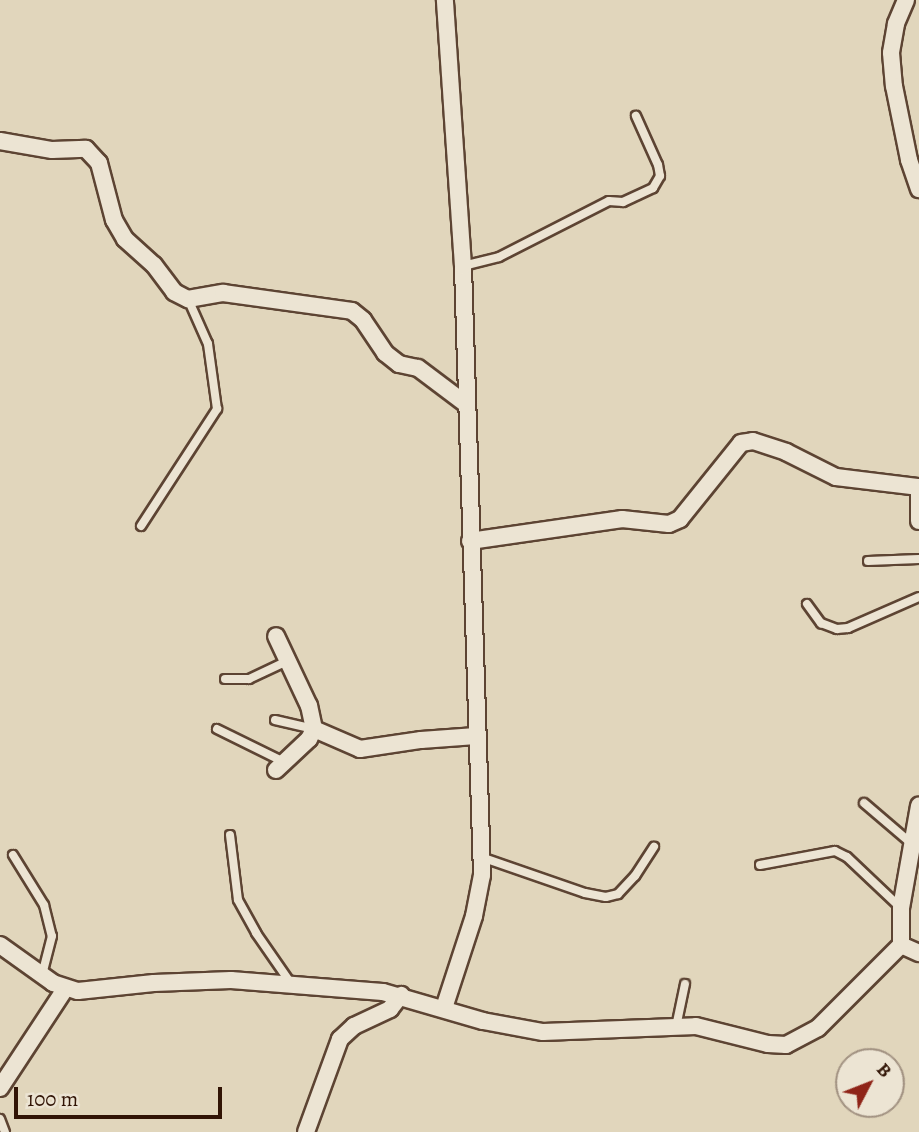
<!DOCTYPE html>
<html>
<head>
<meta charset="utf-8">
<style>
	body { margin:0 }
	#map { position:relative; width:919px; height:1132px; overflow:hidden; background:#e1d6bc; font-family:Alegreya,serif }
	div>[style] { position:absolute }
	.roads { filter:drop-shadow(2px 0 #5d4433) drop-shadow(-2px 0 #5d4433) drop-shadow(0 2px #5d4433) drop-shadow(0 -2px #5d4433) }
	.service>* { height:8px; margin:-4px; padding:0 4px; transform-origin:4px; border-radius:4px; background:#ece4d3 }
	.minor>* { height:16px; margin:-8px; padding:0 8px; transform-origin:8px; border-radius:8px; background:#ece4d3 }
	span { translate:-50% -50%; white-space:nowrap; text-align:center; line-height:1.15; -webkit-text-stroke:6px #ece4d3; paint-order:stroke }
	.north { position:absolute; left:835px; top:1048px; width:70px; height:70px; box-sizing:border-box; background:#ece4d3; border:2px solid #a19181; border-radius:50%; rotate:48deg; font-size:19px; font-weight:700; line-height:28px; text-align:center; color:#311405 }
	.north::after { content:''; display:block; margin:auto; width:24px; height:32px; background:#8f2418; clip-path:polygon(50% 0,100% 100%,50% 72%,0 100%) }
	.scale { position:absolute; left:14px; top:1087px; width:208px; height:32px; box-sizing:border-box; border:4px solid #311405; border-top:0; padding-left:9px; font-size:21px; line-height:24px; white-space:nowrap; color:#311405; -webkit-text-stroke:5px #ece4d3; paint-order:stroke }
</style>
</head>
<body>
<div id="map">
	<div class="roads">
		<div class="service">
			<div style="left:463px;top:266px;width:37px;rotate:-14deg"></div>
			<div style="left:499px;top:257px;width:123px;rotate:-27deg"></div>
			<div style="left:609px;top:201px;width:14px;rotate:4deg"></div>
			<div style="left:623px;top:202px;width:33px;rotate:-25deg"></div>
			<div style="left:653px;top:188px;width:14px;rotate:-60deg"></div>
			<div style="left:660px;top:176px;width:11px;rotate:-100deg"></div>
			<div style="left:658px;top:165px;width:54px;rotate:-114.2deg"></div>
			<div style="left:141px;top:526px;width:140px;rotate:-57deg"></div>
			<div style="left:217px;top:409px;width:66px;rotate:-97.9deg"></div>
			<div style="left:208px;top:344px;width:49px;rotate:-114deg"></div>
			<div style="left:868px;top:561px;width:51px;rotate:-2.2deg"></div>
			<div style="left:807px;top:604px;width:24px;rotate:54deg"></div>
			<div style="left:821px;top:623px;width:17px;rotate:21deg"></div>
			<div style="left:837px;top:629px;width:11px;rotate:-5deg"></div>
			<div style="left:848px;top:628px;width:77px;rotate:-23.6deg"></div>
			<div style="left:225px;top:679px;width:24px"></div>
			<div style="left:249px;top:679px;width:42px;rotate:-25.3deg"></div>
			<div style="left:275px;top:720px;width:40px;rotate:13deg"></div>
			<div style="left:217px;top:729px;width:75px;rotate:26.2deg"></div>
			<div style="left:864px;top:803px;width:63px;rotate:40.5deg"></div>
			<div style="left:230px;top:835px;width:65px;rotate:83deg"></div>
			<div style="left:238px;top:900px;width:38px;rotate:61deg"></div>
			<div style="left:256px;top:933px;width:63px;rotate:55.3deg"></div>
			<div style="left:13px;top:855px;width:59px;rotate:58.2deg"></div>
			<div style="left:44px;top:905px;width:32px;rotate:76deg"></div>
			<div style="left:52px;top:936px;width:40px;rotate:104.4deg"></div>
			<div style="left:481px;top:857px;width:110px;rotate:19.1deg"></div>
			<div style="left:585px;top:893px;width:21px;rotate:11deg"></div>
			<div style="left:606px;top:897px;width:12px;rotate:-14deg"></div>
			<div style="left:618px;top:894px;width:25px;rotate:-47deg"></div>
			<div style="left:635px;top:876px;width:35px;rotate:-57deg"></div>
			<div style="left:760px;top:865px;width:76px;rotate:-10.6deg"></div>
			<div style="left:835px;top:851px;width:13px;rotate:27deg"></div>
			<div style="left:847px;top:857px;width:74px;rotate:43.4deg"></div>
			<div style="left:676px;top:1027px;width:44px;rotate:-78.2deg"></div>
			<div style="left:0;top:1119px;width:14px;rotate:69deg"></div>
		</div>
		<div class="minor">
			<div style="left:906px;top:0;width:26px;rotate:113deg"></div>
			<div style="left:896px;top:24px;width:29px;rotate:100deg"></div>
			<div style="left:891px;top:53px;width:33px;rotate:85deg"></div>
			<div style="left:894px;top:86px;width:76px;rotate:78.5deg"></div>
			<div style="left:909px;top:160px;width:31px;rotate:71deg"></div>
			<div style="left:0;top:141px;width:53px;rotate:9.8deg"></div>
			<div style="left:52px;top:150px;width:34px;rotate:-2deg"></div>
			<div style="left:86px;top:149px;width:19px;rotate:47deg"></div>
			<div style="left:99px;top:163px;width:59px;rotate:75.3deg"></div>
			<div style="left:114px;top:220px;width:22px;rotate:60deg"></div>
			<div style="left:125px;top:239px;width:39px;rotate:42deg"></div>
			<div style="left:154px;top:265px;width:34px;rotate:53deg"></div>
			<div style="left:174px;top:292px;width:16px;rotate:27deg"></div>
			<div style="left:188px;top:299px;width:36px;rotate:-10deg"></div>
			<div style="left:223px;top:293px;width:130px;rotate:7.9deg"></div>
			<div style="left:352px;top:311px;width:14px;rotate:39deg"></div>
			<div style="left:363px;top:320px;width:40px;rotate:56deg"></div>
			<div style="left:385px;top:353px;width:18px;rotate:38deg"></div>
			<div style="left:399px;top:364px;width:19px;rotate:12deg"></div>
			<div style="left:418px;top:368px;width:60px;rotate:36.9deg"></div>
			<div style="left:919px;top:491px;width:30px;rotate:90deg"></div>
			<div style="left:470px;top:541px;width:154px;rotate:-8.2deg"></div>
			<div style="left:622px;top:519px;width:47px;rotate:6.1deg"></div>
			<div style="left:669px;top:524px;width:12px;rotate:-24deg"></div>
			<div style="left:680px;top:519px;width:97px;rotate:-51.2deg"></div>
			<div style="left:741px;top:443px;width:12px;rotate:-9deg"></div>
			<div style="left:753px;top:441px;width:35px;rotate:18deg"></div>
			<div style="left:786px;top:452px;width:56px;rotate:26.6deg"></div>
			<div style="left:836px;top:477px;width:84px;rotate:6.9deg"></div>
			<div style="left:314px;top:729px;width:50px;rotate:23.5deg"></div>
			<div style="left:360px;top:749px;width:62px;rotate:-8.4deg"></div>
			<div style="left:421px;top:740px;width:55px;rotate:-4.2deg"></div>
			<div style="left:276px;top:770px;width:45px;rotate:-43.2deg"></div>
			<div style="left:309px;top:739px;width:11px;rotate:-63deg"></div>
			<div style="left:314px;top:729px;width:24px;rotate:-102deg"></div>
			<div style="left:309px;top:706px;width:77px;rotate:-115.2deg"></div>
			<div style="left:0;top:945px;width:65px;rotate:35.6deg"></div>
			<div style="left:53px;top:983px;width:26px;rotate:18deg"></div>
			<div style="left:78px;top:991px;width:76px;rotate:-6deg"></div>
			<div style="left:154px;top:983px;width:77px;rotate:-2.2deg"></div>
			<div style="left:231px;top:980px;width:152px;rotate:4.5deg"></div>
			<div style="left:383px;top:992px;width:104px;rotate:16.2deg"></div>
			<div style="left:483px;top:1021px;width:61px;rotate:10.4deg"></div>
			<div style="left:543px;top:1032px;width:153px;rotate:-2.2deg"></div>
			<div style="left:696px;top:1026px;width:74px;rotate:14deg"></div>
			<div style="left:768px;top:1044px;width:18px;rotate:3deg"></div>
			<div style="left:786px;top:1045px;width:36px;rotate:-28deg"></div>
			<div style="left:818px;top:1028px;width:117px;rotate:-45deg"></div>
			<div style="left:901px;top:945px;width:37px;rotate:-90deg"></div>
			<div style="left:901px;top:908px;width:104px;rotate:-80deg"></div>
			<div style="left:901px;top:945px;width:20px;rotate:24deg"></div>
			<div style="left:444px;top:1008px;width:97px;rotate:-71.9deg"></div>
			<div style="left:474px;top:916px;width:42px;rotate:-79deg"></div>
			<div style="left:482px;top:875px;width:609px;rotate:-91.79deg"></div>
			<div style="left:463px;top:266px;width:267px;rotate:-93.9deg"></div>
			<div style="left:0;top:1088px;width:118px;rotate:-56.7deg"></div>
			<div style="left:306px;top:1132px;width:99px;rotate:-69.9deg"></div>
			<div style="left:340px;top:1039px;width:19px;rotate:-43deg"></div>
			<div style="left:354px;top:1026px;width:40px;rotate:-25deg"></div>
			<div style="left:390px;top:1009px;width:18px;rotate:-52deg"></div>
		</div>
	</div>
	<div class="north">B</div>
	<div class="scale">100 m</div>
</div>
</body>
</html>
